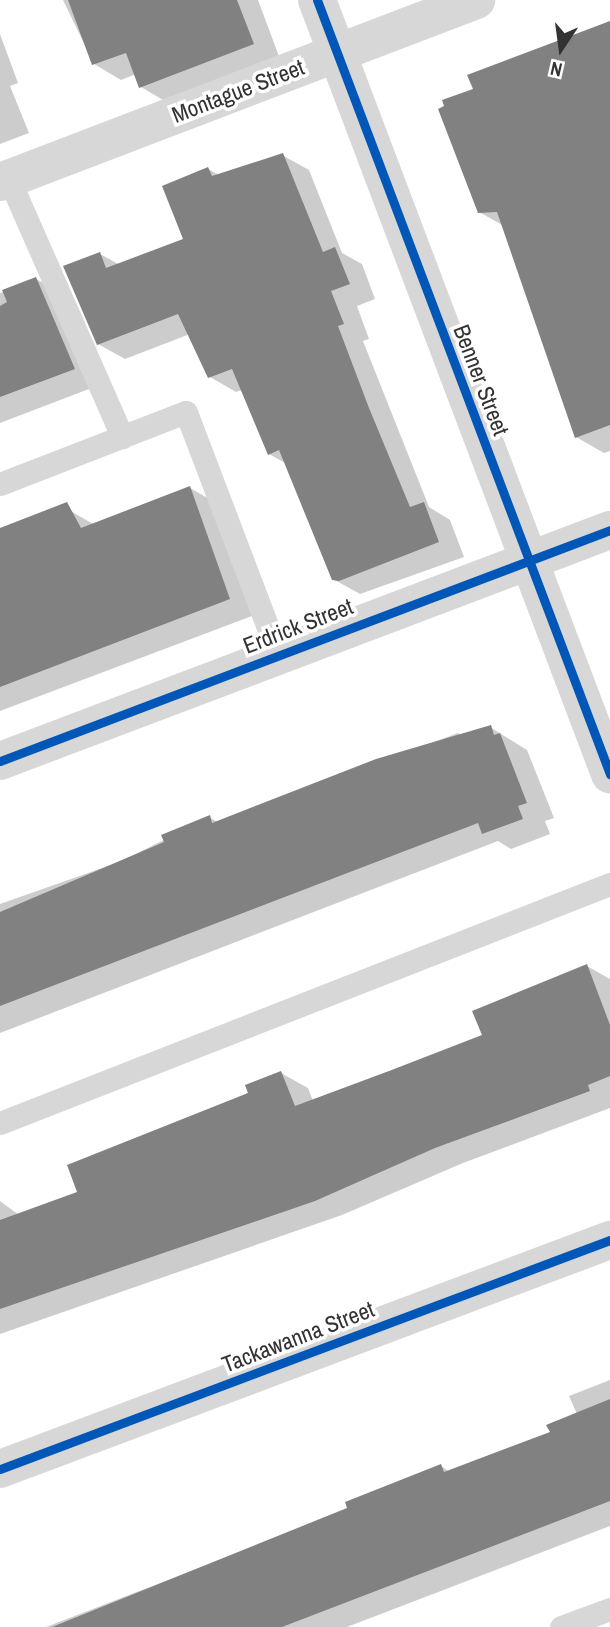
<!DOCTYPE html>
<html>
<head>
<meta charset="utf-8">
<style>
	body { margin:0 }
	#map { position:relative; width:610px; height:1627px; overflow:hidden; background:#fff; font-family:"Archivo Narrow",sans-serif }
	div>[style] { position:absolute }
	.shadow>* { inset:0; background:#0003 }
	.building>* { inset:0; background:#818181 }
	.lane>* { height:23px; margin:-11.5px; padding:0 11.5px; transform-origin:11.5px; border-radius:11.5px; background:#d7d7d7 }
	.street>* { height:38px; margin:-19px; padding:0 19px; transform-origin:19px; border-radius:19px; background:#d7d7d7 }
	.cycleway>* { height:9px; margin:-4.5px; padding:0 4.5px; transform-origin:4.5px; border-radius:4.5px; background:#0057b8 }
	span { translate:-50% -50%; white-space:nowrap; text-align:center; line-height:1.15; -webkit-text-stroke:7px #fff; paint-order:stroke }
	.street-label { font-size:23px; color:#333 }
	.north { position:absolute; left:526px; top:14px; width:70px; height:70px; -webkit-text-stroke:5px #fff; paint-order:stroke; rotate:193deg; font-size:19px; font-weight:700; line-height:28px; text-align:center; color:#333 }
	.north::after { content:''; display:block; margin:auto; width:24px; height:32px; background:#333; clip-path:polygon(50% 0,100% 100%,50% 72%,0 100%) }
</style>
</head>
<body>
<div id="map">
	<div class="shadow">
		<div style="clip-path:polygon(63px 0,258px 0,280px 59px,168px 103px,141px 87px,136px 74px,121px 80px,94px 64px)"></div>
		<div style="clip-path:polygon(610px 23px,610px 451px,604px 453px,576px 437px,504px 226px,479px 212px,475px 90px)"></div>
		<div style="clip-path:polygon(0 34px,18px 83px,10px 86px,29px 133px,0 144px)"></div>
		<div style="clip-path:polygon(282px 155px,309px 170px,342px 253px,362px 264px,375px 299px,357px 306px,369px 339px,363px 341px,429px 507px,450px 520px,464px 557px,360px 594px,333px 579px,287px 464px,269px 454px,242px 390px,236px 392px,210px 377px,190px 334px,125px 359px,98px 344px,100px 254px,120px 265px,186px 240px,208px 169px,219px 175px)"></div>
		<div style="clip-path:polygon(36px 279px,64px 294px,102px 384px,0 423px,0 293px)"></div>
		<div style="clip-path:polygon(190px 488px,218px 504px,257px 614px,0 711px,0 538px,69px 510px,95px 525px)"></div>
		<div style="clip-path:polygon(490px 727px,527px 750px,554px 818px,545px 821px,550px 834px,511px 849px,498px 841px,0 1033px,0 904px,122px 861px,209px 817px,219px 823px,458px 733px,465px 737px)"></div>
		<div style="clip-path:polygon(587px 966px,610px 979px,610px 1108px,463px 1163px,342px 1215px,0 1334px,0 1201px,19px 1215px,79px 1193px,281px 1073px,308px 1088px,313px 1101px,484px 1036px)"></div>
		<div style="clip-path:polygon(610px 1380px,610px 1526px,347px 1627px,46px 1627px,326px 1519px,441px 1466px,450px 1472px,552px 1433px,577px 1414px,569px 1396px)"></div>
	</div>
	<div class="building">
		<div style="clip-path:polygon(68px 0,237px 0,254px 44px,139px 88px,126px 53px,92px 65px)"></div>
		<div style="clip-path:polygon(610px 21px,610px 425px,575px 438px,497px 212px,478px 213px,438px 109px,444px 106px,442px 100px,473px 89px,467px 75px)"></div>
		<div style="clip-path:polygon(283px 153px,323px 252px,335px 247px,350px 284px,331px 291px,344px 324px,338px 326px,369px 408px,410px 507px,424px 502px,439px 542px,339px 581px,332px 580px,279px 450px,268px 455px,232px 369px,208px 378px,178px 314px,97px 345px,63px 266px,100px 252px,106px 268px,183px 239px,162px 186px,208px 167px,212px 176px)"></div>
		<div style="clip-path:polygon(36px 277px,75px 369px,0 397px,0 306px,7px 302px,2px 290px)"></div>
		<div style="clip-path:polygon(190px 486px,230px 599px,0 687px,0 528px,67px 502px,81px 528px)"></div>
		<div style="clip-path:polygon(491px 725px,494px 735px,500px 733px,527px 803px,518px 806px,523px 819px,482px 834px,478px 823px,0 1006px,0 912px,164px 842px,161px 835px,210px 815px,212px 823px,376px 759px)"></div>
		<div style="clip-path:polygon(587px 964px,610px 1025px,610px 1076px,588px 1085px,590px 1091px,435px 1148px,315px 1201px,0 1309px,0 1220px,77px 1192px,67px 1165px,248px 1093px,245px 1085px,281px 1071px,295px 1106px,389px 1071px,482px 1035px,472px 1011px)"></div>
		<div style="clip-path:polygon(610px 1399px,610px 1501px,282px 1627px,52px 1627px,347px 1508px,345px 1502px,441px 1464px,444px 1472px,550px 1432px,546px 1425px)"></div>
	</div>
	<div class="lane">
		<div style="left:9px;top:179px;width:282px;rotate:66.3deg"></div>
		<div style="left:0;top:484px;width:199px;rotate:-21.2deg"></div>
		<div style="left:186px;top:412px;width:259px;rotate:69.2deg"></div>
		<div style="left:0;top:1123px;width:655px;rotate:-21.4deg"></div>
		<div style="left:561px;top:1627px;width:52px;rotate:-20.2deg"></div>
	</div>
	<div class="street">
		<div style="left:317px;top:0;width:828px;rotate:69.27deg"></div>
		<div style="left:0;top:182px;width:510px;rotate:-20.92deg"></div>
		<div style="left:0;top:761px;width:652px;rotate:-20.74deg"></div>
		<div style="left:0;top:1469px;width:652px;rotate:-20.58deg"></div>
	</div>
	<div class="cycleway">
		<div style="left:317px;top:0;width:828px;rotate:69.27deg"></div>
		<div style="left:0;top:761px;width:652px;rotate:-20.74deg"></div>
		<div style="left:0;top:1469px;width:652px;rotate:-20.58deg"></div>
	</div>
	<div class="street-label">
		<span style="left:238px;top:91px;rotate:-21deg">Montague Street</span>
		<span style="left:481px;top:380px;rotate:69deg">Benner Street</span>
		<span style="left:298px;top:626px;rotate:-21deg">Erdrick Street</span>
		<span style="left:298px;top:1337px;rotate:-21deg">Tackawanna Street</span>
	</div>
	<div class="north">N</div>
</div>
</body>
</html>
